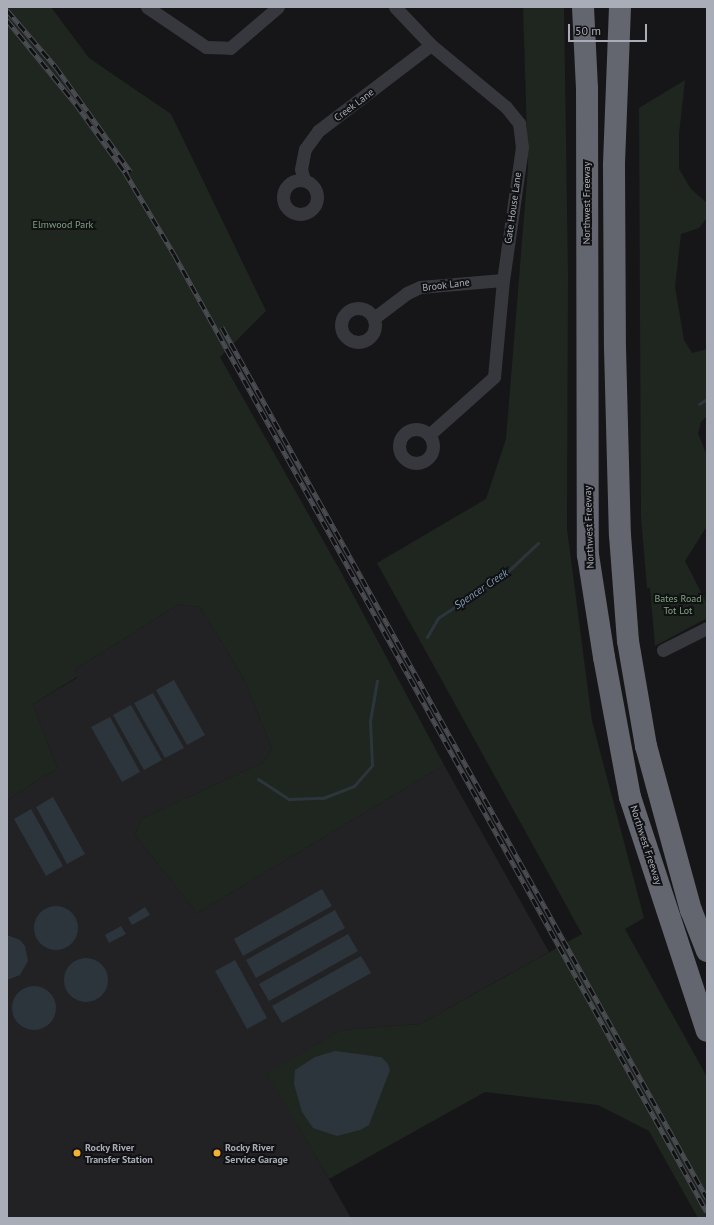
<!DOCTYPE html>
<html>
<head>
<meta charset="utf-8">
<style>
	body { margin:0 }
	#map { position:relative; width:714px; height:1225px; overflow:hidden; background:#161618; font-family:"PT Sans",sans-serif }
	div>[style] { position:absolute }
	.built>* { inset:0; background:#222225 }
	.green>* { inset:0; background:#1e261f }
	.water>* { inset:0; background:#2c353c }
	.round { border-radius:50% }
	.stream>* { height:3px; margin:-1.5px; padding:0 1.5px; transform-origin:1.5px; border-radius:1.5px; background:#2c353c }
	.minor>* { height:13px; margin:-6.5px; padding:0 6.5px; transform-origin:6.5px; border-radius:6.5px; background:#37383d }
	.minor>.ring { margin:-6.5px; padding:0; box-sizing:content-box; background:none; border:13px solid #37383d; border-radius:50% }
	.motorway>* { height:22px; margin:-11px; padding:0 11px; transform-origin:11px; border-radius:11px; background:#63666e }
	.rail>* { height:4.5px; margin-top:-2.25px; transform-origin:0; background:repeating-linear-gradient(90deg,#111113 0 9px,#4a4c52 0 18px); box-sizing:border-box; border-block:1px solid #4a4c52 }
	.dots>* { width:11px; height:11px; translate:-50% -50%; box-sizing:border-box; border:2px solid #111113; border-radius:50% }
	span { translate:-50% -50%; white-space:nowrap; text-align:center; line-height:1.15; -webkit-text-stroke:4px #111113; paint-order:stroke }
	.street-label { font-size:10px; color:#a8adb8 }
	.park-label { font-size:10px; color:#7fa381 }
	.poi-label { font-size:10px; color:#a8adb8; font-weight:700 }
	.left { translate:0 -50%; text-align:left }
	.water-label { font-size:11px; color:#7f9bb3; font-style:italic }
	.frame { position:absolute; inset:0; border:8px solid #a8adb8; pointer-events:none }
	.scale { position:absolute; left:568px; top:24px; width:79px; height:18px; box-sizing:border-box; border:2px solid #a8adb8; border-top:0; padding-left:5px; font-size:12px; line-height:14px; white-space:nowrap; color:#a8adb8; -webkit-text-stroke:3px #111113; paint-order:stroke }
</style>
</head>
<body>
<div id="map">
	<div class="built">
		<div style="clip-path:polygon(179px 604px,200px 607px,244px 679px,272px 748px,264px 762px,141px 819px,135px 835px,197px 913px,444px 765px,549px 952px,420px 1024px,341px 1030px,268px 1073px,351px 1218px,7px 1218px,7px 800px,57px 768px,33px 704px,77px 678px,74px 670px)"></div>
	</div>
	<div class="green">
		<div style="clip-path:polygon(7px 7px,51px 7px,89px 58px,171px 114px,266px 311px,220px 357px,342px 574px,444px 765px,197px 913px,135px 835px,141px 819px,264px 762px,272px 748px,244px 679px,200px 607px,179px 604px,74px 670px,77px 677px,33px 704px,57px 768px,7px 800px)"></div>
		<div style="clip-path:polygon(evenodd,523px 7px,564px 7px,568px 275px,567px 529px,592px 721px,644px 918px,625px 929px,707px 1077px,707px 1218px,698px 1218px,649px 1131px,598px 1105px,485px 1092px,329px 1179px,267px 1073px,341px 1030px,420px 1024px,582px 934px,377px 563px,486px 499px,506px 439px,528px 168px,523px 7px,363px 1055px,381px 1057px,315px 1057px,363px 1055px)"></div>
		<div style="clip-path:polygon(685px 80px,679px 134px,679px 169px,691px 189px,707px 203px,707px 218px,699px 228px,681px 234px,675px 287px,684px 340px,692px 353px,707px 349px,707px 416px,701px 422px,698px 433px,707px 456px,707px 526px,685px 561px,707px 604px,707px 618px,655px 646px,650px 588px,647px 588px,641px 517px,639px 108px)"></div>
	</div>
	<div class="water">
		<div style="clip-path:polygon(174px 680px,205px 735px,187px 745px,156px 690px)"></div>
		<div style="clip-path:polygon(153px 693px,184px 748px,165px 758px,134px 703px)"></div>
		<div style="clip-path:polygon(131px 705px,162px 760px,144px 770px,113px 715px)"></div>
		<div style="clip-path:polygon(110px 717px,140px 772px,122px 782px,91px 727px)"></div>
		<div style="clip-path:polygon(53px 797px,85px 854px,67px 864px,36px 807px)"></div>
		<div style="clip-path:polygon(31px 809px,63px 866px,46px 876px,14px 819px)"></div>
		<div style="clip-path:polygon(322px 889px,332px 906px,243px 956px,234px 939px)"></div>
		<div class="round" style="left:34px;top:906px;width:44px;height:44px"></div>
		<div style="clip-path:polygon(145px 907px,150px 915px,132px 925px,128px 918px)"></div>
		<div style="clip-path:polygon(335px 910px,345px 928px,256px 978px,246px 960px)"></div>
		<div style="clip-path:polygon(121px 926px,126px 934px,109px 943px,105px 935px)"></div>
		<div style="clip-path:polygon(348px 934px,358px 951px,269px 1001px,259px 984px)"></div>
		<div style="clip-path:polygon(7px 935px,20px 940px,25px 946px,28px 961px,20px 975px,7px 980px)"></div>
		<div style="clip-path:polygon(361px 956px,371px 973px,282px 1023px,272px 1006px)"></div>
		<div class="round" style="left:64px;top:958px;width:44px;height:44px"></div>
		<div style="clip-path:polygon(235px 960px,267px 1018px,247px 1029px,215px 971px)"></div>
		<div class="round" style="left:12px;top:986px;width:44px;height:44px"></div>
		<div style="clip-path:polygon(335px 1051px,381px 1057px,388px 1064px,390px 1070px,369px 1125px,360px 1130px,337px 1136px,313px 1128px,302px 1112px,294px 1084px,295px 1070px,315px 1057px)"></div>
	</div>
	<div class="stream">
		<div style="left:699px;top:404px;width:9px;rotate:-32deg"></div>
		<div style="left:427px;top:637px;width:22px;rotate:-60deg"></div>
		<div style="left:438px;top:618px;width:82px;rotate:-33.5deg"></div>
		<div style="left:506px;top:573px;width:44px;rotate:-43.2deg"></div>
		<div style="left:258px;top:779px;width:37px;rotate:33deg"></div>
		<div style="left:289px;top:799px;width:34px;rotate:-2deg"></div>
		<div style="left:323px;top:798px;width:33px;rotate:-21deg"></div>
		<div style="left:354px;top:786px;width:28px;rotate:-49deg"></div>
		<div style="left:372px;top:765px;width:44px;rotate:-92.6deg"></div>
		<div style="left:370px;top:721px;width:41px;rotate:-80.1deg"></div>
	</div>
	<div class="minor">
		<div style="left:147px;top:7px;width:71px;rotate:34.1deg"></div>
		<div style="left:206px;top:47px;width:24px;rotate:2deg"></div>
		<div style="left:230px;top:48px;width:63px;rotate:-40.5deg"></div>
		<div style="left:395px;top:7px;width:52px;rotate:46.5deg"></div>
		<div style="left:431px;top:45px;width:97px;rotate:39.6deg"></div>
		<div style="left:506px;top:107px;width:21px;rotate:51deg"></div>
		<div style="left:519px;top:123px;width:24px;rotate:83deg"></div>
		<div style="left:522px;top:147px;width:134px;rotate:98.1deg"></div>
		<div style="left:503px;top:280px;width:97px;rotate:95.3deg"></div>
		<div style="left:494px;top:377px;width:87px;rotate:138.3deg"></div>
		<div class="ring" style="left:283px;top:180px;width:21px;height:21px"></div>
		<div style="left:304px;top:180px;width:11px;rotate:-105deg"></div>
		<div style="left:301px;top:169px;width:20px;rotate:-79deg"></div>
		<div style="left:305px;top:149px;width:22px;rotate:-54deg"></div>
		<div style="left:318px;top:131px;width:142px;rotate:-37.3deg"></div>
		<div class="ring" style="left:341px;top:308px;width:21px;height:21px"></div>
		<div style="left:374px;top:318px;width:41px;rotate:-37.1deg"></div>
		<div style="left:407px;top:293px;width:14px;rotate:-25deg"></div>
		<div style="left:420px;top:287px;width:83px;rotate:-4.8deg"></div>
		<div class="ring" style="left:399px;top:429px;width:21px;height:21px"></div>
		<div style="left:663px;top:650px;width:49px;rotate:-26.6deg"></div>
	</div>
	<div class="motorway">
		<div style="left:583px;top:7px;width:81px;rotate:87.2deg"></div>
		<div style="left:587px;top:88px;width:467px;rotate:89.9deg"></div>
		<div style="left:588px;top:555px;width:103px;rotate:81.1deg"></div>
		<div style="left:604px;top:657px;width:142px;rotate:79.5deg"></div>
		<div style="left:630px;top:797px;width:246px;rotate:71.8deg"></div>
		<div style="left:620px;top:7px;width:159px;rotate:92.2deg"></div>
		<div style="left:614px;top:166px;width:182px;rotate:89.7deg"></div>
		<div style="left:615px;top:348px;width:187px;rotate:88.5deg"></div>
		<div style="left:620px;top:535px;width:106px;rotate:85.7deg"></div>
		<div style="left:628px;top:641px;width:107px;rotate:80.3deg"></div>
		<div style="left:646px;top:746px;width:170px;rotate:74.7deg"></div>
		<div style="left:691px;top:910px;width:44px;rotate:68.7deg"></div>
	</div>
	<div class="rail">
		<div style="left:7px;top:10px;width:75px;rotate:49.3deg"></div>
		<div style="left:56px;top:67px;width:129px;rotate:54.5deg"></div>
		<div style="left:7px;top:20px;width:109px;rotate:50.6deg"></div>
		<div style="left:76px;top:104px;width:84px;rotate:54.2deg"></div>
		<div style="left:125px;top:172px;width:96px;rotate:59.1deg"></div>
		<div style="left:174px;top:254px;width:1096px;rotate:60.91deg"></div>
		<div style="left:222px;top:327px;width:997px;rotate:60.89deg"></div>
	</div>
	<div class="dots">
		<div style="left:77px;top:1153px;background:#f2b134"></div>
		<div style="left:217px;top:1153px;background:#f2b134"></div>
	</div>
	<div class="street-label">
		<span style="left:354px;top:105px;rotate:-37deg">Creek Lane</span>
		<span style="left:587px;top:203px;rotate:-90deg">Northwest Freeway</span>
		<span style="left:513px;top:208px;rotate:-82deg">Gate House Lane</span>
		<span style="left:446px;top:285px;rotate:-7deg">Brook Lane</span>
		<span style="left:589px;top:527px;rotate:-92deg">Northwest Freeway</span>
		<span style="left:646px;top:845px;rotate:72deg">Northwest Freeway</span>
	</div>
	<div class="park-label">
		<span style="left:63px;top:225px">Elmwood Park</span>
		<span style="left:678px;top:604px">Bates Road<br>Tot Lot</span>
	</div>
	<div class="poi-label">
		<span class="left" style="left:85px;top:1153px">Rocky River<br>Transfer Station</span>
		<span class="left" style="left:225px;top:1153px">Rocky River<br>Service Garage</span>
	</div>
	<div class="water-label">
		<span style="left:481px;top:589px;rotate:-34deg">Spencer Creek</span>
	</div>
	<div class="frame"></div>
	<div class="scale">50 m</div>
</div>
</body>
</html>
